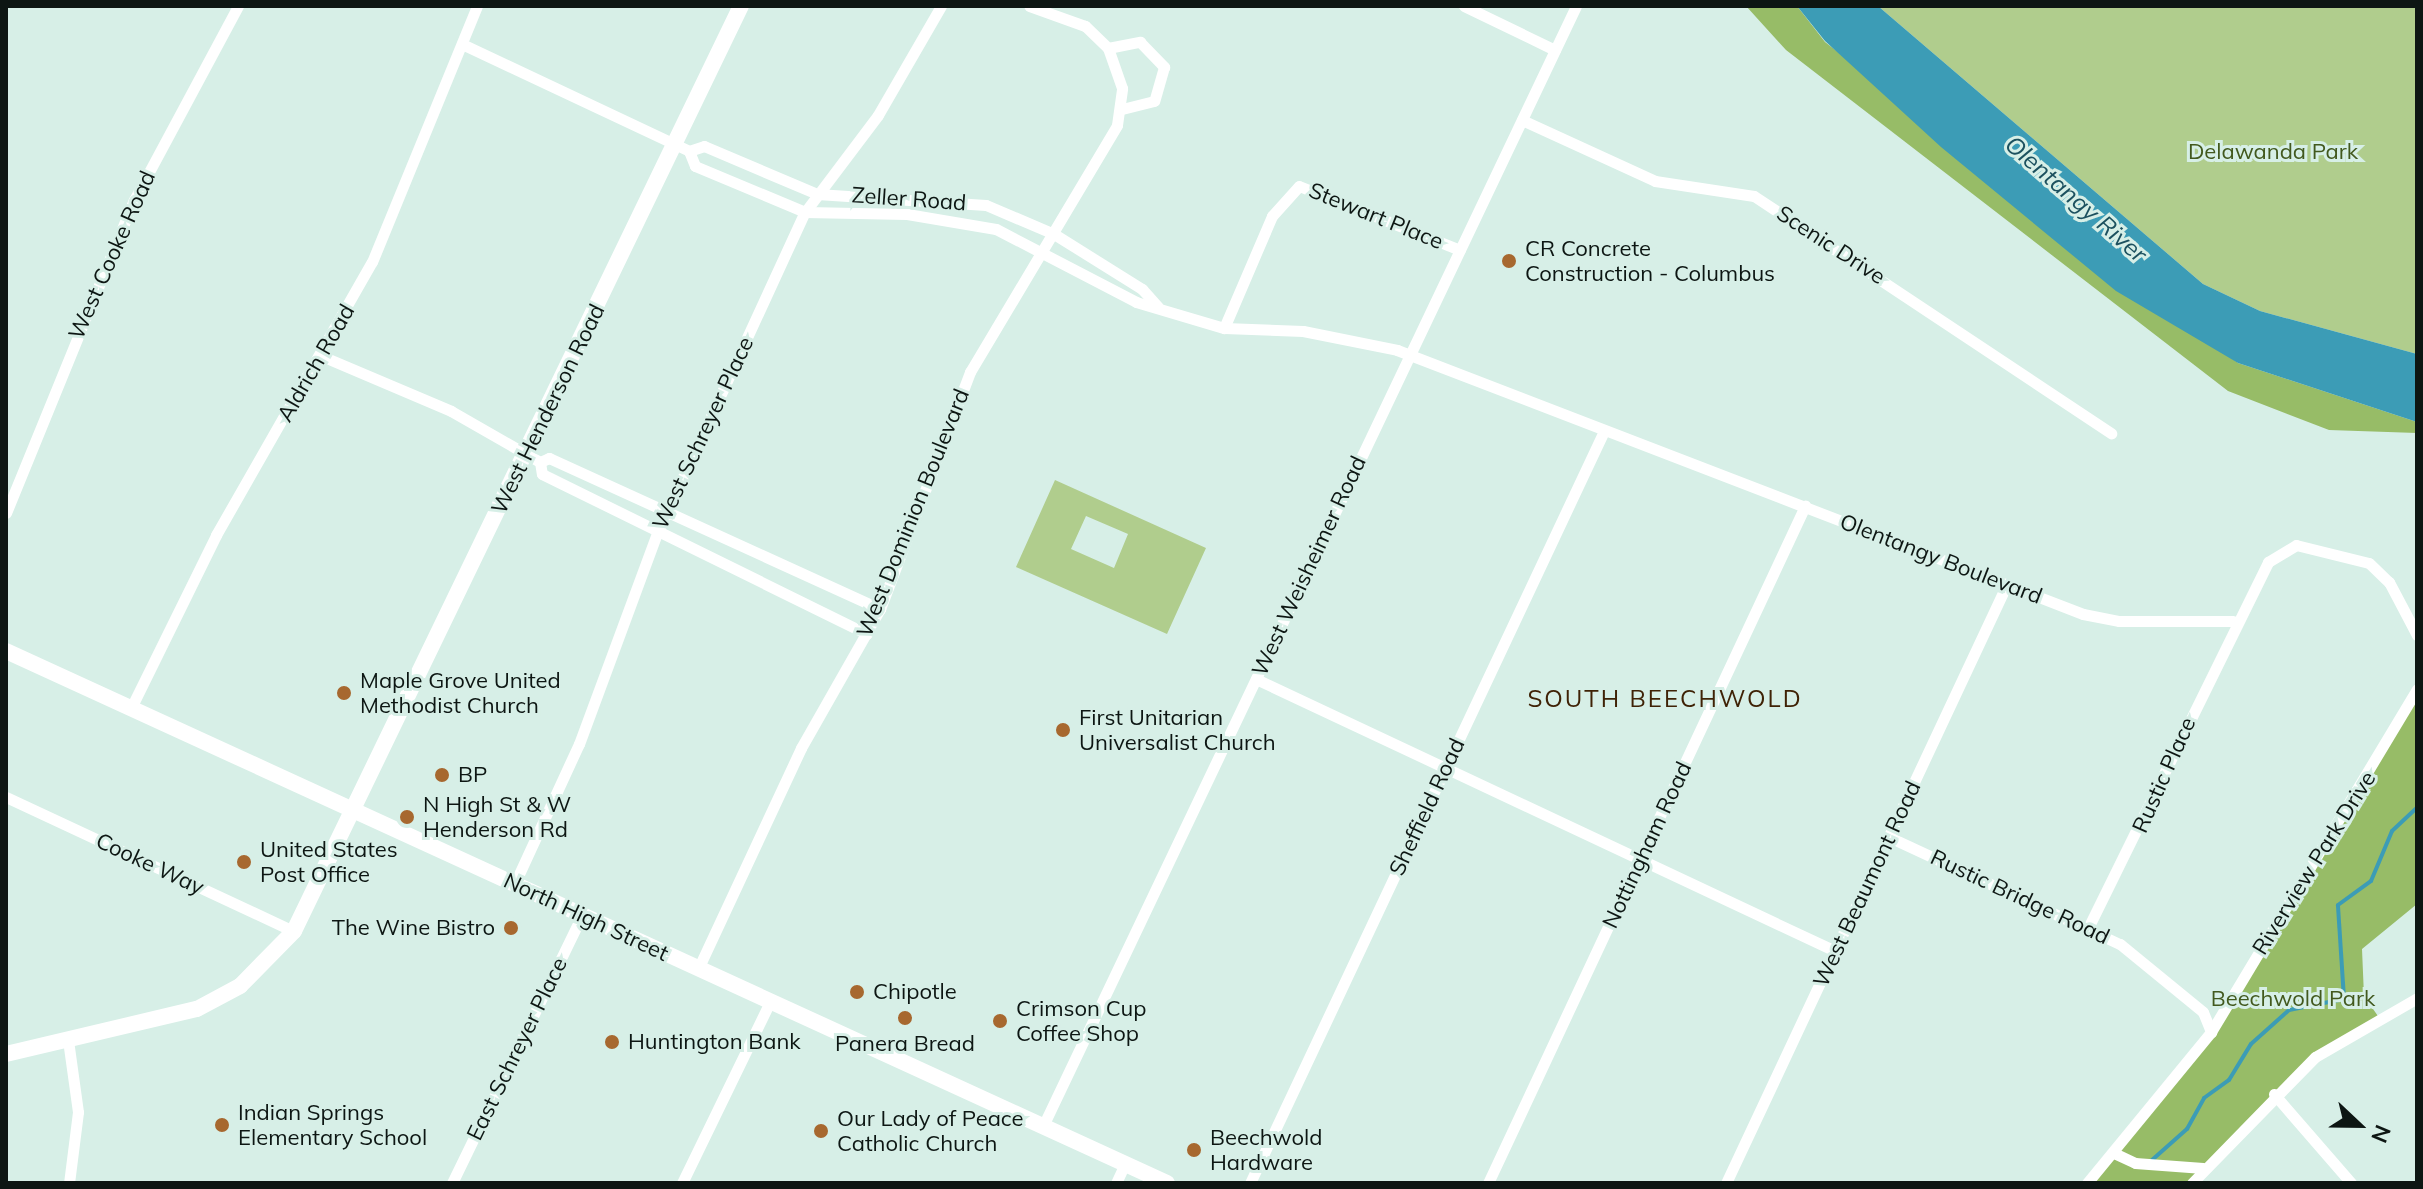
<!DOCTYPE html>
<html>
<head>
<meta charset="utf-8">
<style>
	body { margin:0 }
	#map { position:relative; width:2423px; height:1189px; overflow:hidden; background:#d7efe7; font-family:Mulish,sans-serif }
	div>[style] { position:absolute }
	.green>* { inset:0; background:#b0cd8d }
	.forest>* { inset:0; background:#97bc67 }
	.water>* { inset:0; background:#3c9cb6 }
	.stream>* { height:4px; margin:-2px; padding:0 2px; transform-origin:2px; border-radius:2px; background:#3c9cb6 }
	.street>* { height:11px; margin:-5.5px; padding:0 5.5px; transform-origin:5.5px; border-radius:5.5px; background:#fff }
	.secondary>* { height:16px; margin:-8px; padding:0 8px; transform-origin:8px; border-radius:8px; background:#fff }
	.primary>* { height:16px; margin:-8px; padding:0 8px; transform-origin:8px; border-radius:8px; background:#fff }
	.dots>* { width:22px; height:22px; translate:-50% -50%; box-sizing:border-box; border:4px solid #d7efe7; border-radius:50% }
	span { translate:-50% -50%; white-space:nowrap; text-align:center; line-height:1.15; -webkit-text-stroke:6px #d7efe7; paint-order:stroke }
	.park-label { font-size:22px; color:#42591e }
	.street-label { font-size:22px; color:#0d1613 }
	.poi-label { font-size:22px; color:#0d1613 }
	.left { translate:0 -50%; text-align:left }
	.right { translate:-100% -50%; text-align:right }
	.water-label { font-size:24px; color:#1c515f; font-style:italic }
	.neighbourhood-label { font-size:24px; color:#3f2206; letter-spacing:2px }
	.frame { position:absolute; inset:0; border:8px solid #0d1613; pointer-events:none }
	.north { position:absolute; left:2319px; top:1085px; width:80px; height:80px; -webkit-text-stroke:6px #d7efe7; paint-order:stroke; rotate:112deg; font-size:22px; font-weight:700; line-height:32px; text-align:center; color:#0d1613 }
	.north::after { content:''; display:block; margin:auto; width:28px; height:36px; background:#0d1613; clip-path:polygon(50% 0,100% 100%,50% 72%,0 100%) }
</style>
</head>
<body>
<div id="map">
	<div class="green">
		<div style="clip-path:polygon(1878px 6px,2417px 6px,2417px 354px,2260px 311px,2203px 284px)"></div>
		<div style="clip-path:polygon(evenodd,1055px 480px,1206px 548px,1167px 634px,1016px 567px,1055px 480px,1086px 516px,1128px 534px,1114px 568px,1071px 549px,1086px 516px)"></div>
	</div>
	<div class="forest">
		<div style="clip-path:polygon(1746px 6px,1797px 6px,1825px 42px,2238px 363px,2417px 422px,2417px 433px,2329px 430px,2228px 391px,1786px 50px)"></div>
		<div style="clip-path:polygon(2417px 689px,2417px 904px,2362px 949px,2364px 996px,2380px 1019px,2315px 1058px,2192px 1183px,2087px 1183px,2179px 1076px)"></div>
	</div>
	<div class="water">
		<div style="clip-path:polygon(1797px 6px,1878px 6px,2203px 284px,2260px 311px,2417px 354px,2417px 422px,2238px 363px,2116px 291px,1941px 147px,1825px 41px)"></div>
	</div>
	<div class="stream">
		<div style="left:2152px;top:1160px;width:47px;rotate:-41.5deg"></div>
		<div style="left:2187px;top:1129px;width:35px;rotate:-61deg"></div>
		<div style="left:2204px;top:1098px;width:31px;rotate:-36deg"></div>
		<div style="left:2229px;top:1080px;width:42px;rotate:-58.6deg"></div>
		<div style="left:2251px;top:1044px;width:51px;rotate:-41.8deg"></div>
		<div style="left:2289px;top:1010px;width:56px;rotate:-11.3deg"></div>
		<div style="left:2344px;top:999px;width:94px;rotate:-93.7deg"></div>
		<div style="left:2338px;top:905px;width:41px;rotate:-36deg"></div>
		<div style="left:2371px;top:881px;width:54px;rotate:-67.2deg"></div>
		<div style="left:2392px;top:831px;width:34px;rotate:-43deg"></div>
	</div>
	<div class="street">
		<div style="left:1464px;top:6px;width:101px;rotate:25.8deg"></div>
		<div style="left:462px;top:44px;width:251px;rotate:25.2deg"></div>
		<div style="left:689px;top:151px;width:16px;rotate:68deg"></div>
		<div style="left:695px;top:166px;width:119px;rotate:22.7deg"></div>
		<div style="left:805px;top:212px;width:102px;rotate:1.1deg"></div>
		<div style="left:907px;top:214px;width:90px;rotate:9.6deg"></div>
		<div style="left:996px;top:229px;width:158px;rotate:27.5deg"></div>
		<div style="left:1136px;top:302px;width:92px;rotate:16.5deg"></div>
		<div style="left:1224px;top:328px;width:79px;rotate:2.2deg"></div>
		<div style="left:1303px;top:331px;width:96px;rotate:11.4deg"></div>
		<div style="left:1397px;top:350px;width:735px;rotate:21.05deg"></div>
		<div style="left:2083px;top:614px;width:37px;rotate:11deg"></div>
		<div style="left:2119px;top:621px;width:114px"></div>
		<div style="left:1108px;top:48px;width:33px;rotate:-11deg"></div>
		<div style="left:1140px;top:42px;width:35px;rotate:46deg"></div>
		<div style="left:1164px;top:67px;width:35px;rotate:106deg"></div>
		<div style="left:1154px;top:101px;width:34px;rotate:166deg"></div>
		<div style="left:1522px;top:120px;width:146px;rotate:24.6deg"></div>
		<div style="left:1655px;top:181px;width:100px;rotate:8.6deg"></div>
		<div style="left:1754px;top:196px;width:429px;rotate:33.6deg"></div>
		<div style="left:689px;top:151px;width:16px;rotate:-18deg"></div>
		<div style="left:704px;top:146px;width:123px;rotate:23deg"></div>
		<div style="left:817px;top:194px;width:169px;rotate:3.7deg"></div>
		<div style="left:986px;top:205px;width:74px;rotate:23.1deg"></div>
		<div style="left:1054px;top:234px;width:104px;rotate:32deg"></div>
		<div style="left:1142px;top:289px;width:24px;rotate:48deg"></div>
		<div style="left:1224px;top:328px;width:122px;rotate:-66.8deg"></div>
		<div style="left:1272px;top:216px;width:40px;rotate:-48deg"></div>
		<div style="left:1299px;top:186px;width:173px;rotate:21.7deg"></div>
		<div style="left:324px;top:357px;width:138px;rotate:23deg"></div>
		<div style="left:451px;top:411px;width:103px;rotate:29.8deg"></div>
		<div style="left:540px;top:462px;width:12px;rotate:81deg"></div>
		<div style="left:542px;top:474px;width:362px;rotate:26.2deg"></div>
		<div style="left:540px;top:462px;width:10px;rotate:-24deg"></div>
		<div style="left:549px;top:458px;width:364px;rotate:24.5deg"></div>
		<div style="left:6px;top:513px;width:338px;rotate:-67.8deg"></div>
		<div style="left:134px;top:200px;width:220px;rotate:-61.8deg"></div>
		<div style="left:1256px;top:679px;width:640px;rotate:25.16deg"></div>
		<div style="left:131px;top:708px;width:193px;rotate:-63.8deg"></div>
		<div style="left:216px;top:535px;width:314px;rotate:-60.3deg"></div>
		<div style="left:372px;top:262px;width:277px;rotate:-67.7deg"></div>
		<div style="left:6px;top:797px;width:318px;rotate:25deg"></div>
		<div style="left:1889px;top:837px;width:255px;rotate:24.9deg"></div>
		<div style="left:2120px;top:944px;width:107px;rotate:39.3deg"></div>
		<div style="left:2203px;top:1012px;width:22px;rotate:68deg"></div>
		<div style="left:514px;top:885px;width:155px;rotate:-65.3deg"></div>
		<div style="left:579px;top:744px;width:227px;rotate:-69.7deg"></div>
		<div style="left:658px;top:531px;width:351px;rotate:-65.3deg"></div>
		<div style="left:805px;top:212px;width:121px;rotate:-53deg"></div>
		<div style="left:878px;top:115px;width:126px;rotate:-60deg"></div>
		<div style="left:2089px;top:926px;width:406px;rotate:-63.8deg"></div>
		<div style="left:2268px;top:562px;width:33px;rotate:-31deg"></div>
		<div style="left:2296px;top:545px;width:75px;rotate:13.9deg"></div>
		<div style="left:2369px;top:563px;width:28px;rotate:44deg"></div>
		<div style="left:2389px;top:582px;width:60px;rotate:62.2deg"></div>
		<div style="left:698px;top:969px;width:244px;rotate:-65deg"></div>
		<div style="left:801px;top:748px;width:160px;rotate:-60.4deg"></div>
		<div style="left:880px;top:609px;width:254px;rotate:-69.2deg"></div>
		<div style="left:970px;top:372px;width:287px;rotate:-59.2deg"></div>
		<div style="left:1117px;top:125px;width:37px;rotate:-82deg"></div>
		<div style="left:1122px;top:88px;width:42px;rotate:-109.3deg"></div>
		<div style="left:1108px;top:48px;width:32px;rotate:-136deg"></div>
		<div style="left:1085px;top:26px;width:59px;rotate:-160.3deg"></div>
		<div style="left:68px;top:1040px;width:73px;rotate:82.1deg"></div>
		<div style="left:78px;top:1112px;width:72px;rotate:97.2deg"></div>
		<div style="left:2274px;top:1094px;width:118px;rotate:49.1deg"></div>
		<div style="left:1043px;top:1126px;width:1240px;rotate:-64.55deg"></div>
		<div style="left:2116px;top:1154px;width:21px;rotate:25deg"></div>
		<div style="left:2135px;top:1163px;width:68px;rotate:4.2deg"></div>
		<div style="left:452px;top:1183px;width:298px;rotate:-64.1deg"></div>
		<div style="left:682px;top:1183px;width:201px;rotate:-64.1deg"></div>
		<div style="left:1116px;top:1183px;width:21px;rotate:-65deg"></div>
		<div style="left:1250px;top:1183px;width:831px;rotate:-64.79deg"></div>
		<div style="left:1488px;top:1183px;width:748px;rotate:-64.91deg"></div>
		<div style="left:1726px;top:1183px;width:662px;rotate:-64.87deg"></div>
		<div style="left:2087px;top:1183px;width:195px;rotate:-50.6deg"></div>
		<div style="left:2211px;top:1032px;width:400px;rotate:-59deg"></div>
		<div style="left:2192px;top:1183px;width:176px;rotate:-45.7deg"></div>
		<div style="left:2315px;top:1057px;width:118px;rotate:-30deg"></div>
	</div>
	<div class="secondary">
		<div style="left:6px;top:1054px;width:196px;rotate:-13.3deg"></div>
		<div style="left:197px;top:1009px;width:49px;rotate:-28.1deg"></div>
		<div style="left:240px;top:986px;width:77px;rotate:-45.5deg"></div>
		<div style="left:294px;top:931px;width:1027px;rotate:-64.21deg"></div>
	</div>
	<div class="primary">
		<div style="left:6px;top:651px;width:1277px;rotate:24.62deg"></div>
	</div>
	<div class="dots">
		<div style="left:1509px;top:261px;background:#a7682f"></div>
		<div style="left:344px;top:693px;background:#a7682f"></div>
		<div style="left:1063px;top:730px;background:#a7682f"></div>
		<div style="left:442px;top:775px;background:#a7682f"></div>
		<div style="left:407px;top:817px;background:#a7682f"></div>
		<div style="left:244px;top:862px;background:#a7682f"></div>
		<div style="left:511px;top:928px;background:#a7682f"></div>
		<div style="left:857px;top:992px;background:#a7682f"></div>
		<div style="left:905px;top:1018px;background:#a7682f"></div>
		<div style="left:1000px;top:1021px;background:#a7682f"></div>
		<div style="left:612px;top:1042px;background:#a7682f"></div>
		<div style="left:222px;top:1125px;background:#a7682f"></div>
		<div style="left:821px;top:1131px;background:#a7682f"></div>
		<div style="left:1194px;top:1150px;background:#a7682f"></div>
	</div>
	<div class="park-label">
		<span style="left:2273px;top:152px">Delawanda Park</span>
		<span style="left:2293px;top:999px">Beechwold Park</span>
	</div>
	<div class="street-label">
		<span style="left:909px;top:199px;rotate:4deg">Zeller Road</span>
		<span style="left:1376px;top:216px;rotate:22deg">Stewart Place</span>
		<span style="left:1831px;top:245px;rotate:33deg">Scenic Drive</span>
		<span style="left:112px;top:255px;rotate:-66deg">West Cooke Road</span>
		<span style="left:316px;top:363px;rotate:-60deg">Aldrich Road</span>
		<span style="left:548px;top:409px;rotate:-64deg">West Henderson Road</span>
		<span style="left:703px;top:433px;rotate:-65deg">West Schreyer Place</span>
		<span style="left:913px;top:513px;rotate:-68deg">West Dominion Boulevard</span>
		<span style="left:1941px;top:559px;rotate:21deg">Olentangy Boulevard</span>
		<span style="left:1309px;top:566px;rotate:-65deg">West Weisheimer Road</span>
		<span style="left:2164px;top:775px;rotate:-66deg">Rustic Place</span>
		<span style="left:1427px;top:807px;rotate:-65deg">Sheffield Road</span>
		<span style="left:1647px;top:845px;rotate:-65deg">Nottingham Road</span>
		<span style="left:2314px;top:863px;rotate:-58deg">Riverview Park Drive</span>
		<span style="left:150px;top:864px;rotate:25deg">Cooke Way</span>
		<span style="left:1867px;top:884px;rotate:-65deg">West Beaumont Road</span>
		<span style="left:2020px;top:897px;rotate:25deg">Rustic Bridge Road</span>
		<span style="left:586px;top:917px;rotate:25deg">North High Street</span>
		<span style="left:517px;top:1049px;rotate:-64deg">East Schreyer Place</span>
	</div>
	<div class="poi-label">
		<span class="left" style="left:1525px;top:261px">CR Concrete<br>Construction - Columbus</span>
		<span class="left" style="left:360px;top:693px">Maple Grove United<br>Methodist Church</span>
		<span class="left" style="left:1079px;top:730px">First Unitarian<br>Universalist Church</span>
		<span class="left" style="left:458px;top:775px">BP</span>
		<span class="left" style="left:423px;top:817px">N High St &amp; W<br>Henderson Rd</span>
		<span class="left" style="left:260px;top:862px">United States<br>Post Office</span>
		<span class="right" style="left:495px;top:928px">The Wine Bistro</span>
		<span class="left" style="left:873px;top:992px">Chipotle</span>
		<span class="left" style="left:1016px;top:1021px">Crimson Cup<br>Coffee Shop</span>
		<span class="left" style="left:628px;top:1042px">Huntington Bank</span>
		<span style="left:905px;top:1044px">Panera Bread</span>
		<span class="left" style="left:238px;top:1125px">Indian Springs<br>Elementary School</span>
		<span class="left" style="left:837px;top:1131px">Our Lady of Peace<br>Catholic Church</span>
		<span class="left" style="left:1210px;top:1150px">Beechwold<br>Hardware</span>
	</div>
	<div class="water-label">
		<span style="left:2076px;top:199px;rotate:41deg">Olentangy River</span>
	</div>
	<div class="neighbourhood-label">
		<span style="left:1665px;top:699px">SOUTH BEECHWOLD</span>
	</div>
	<div class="frame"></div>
	<div class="north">N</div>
</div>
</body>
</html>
